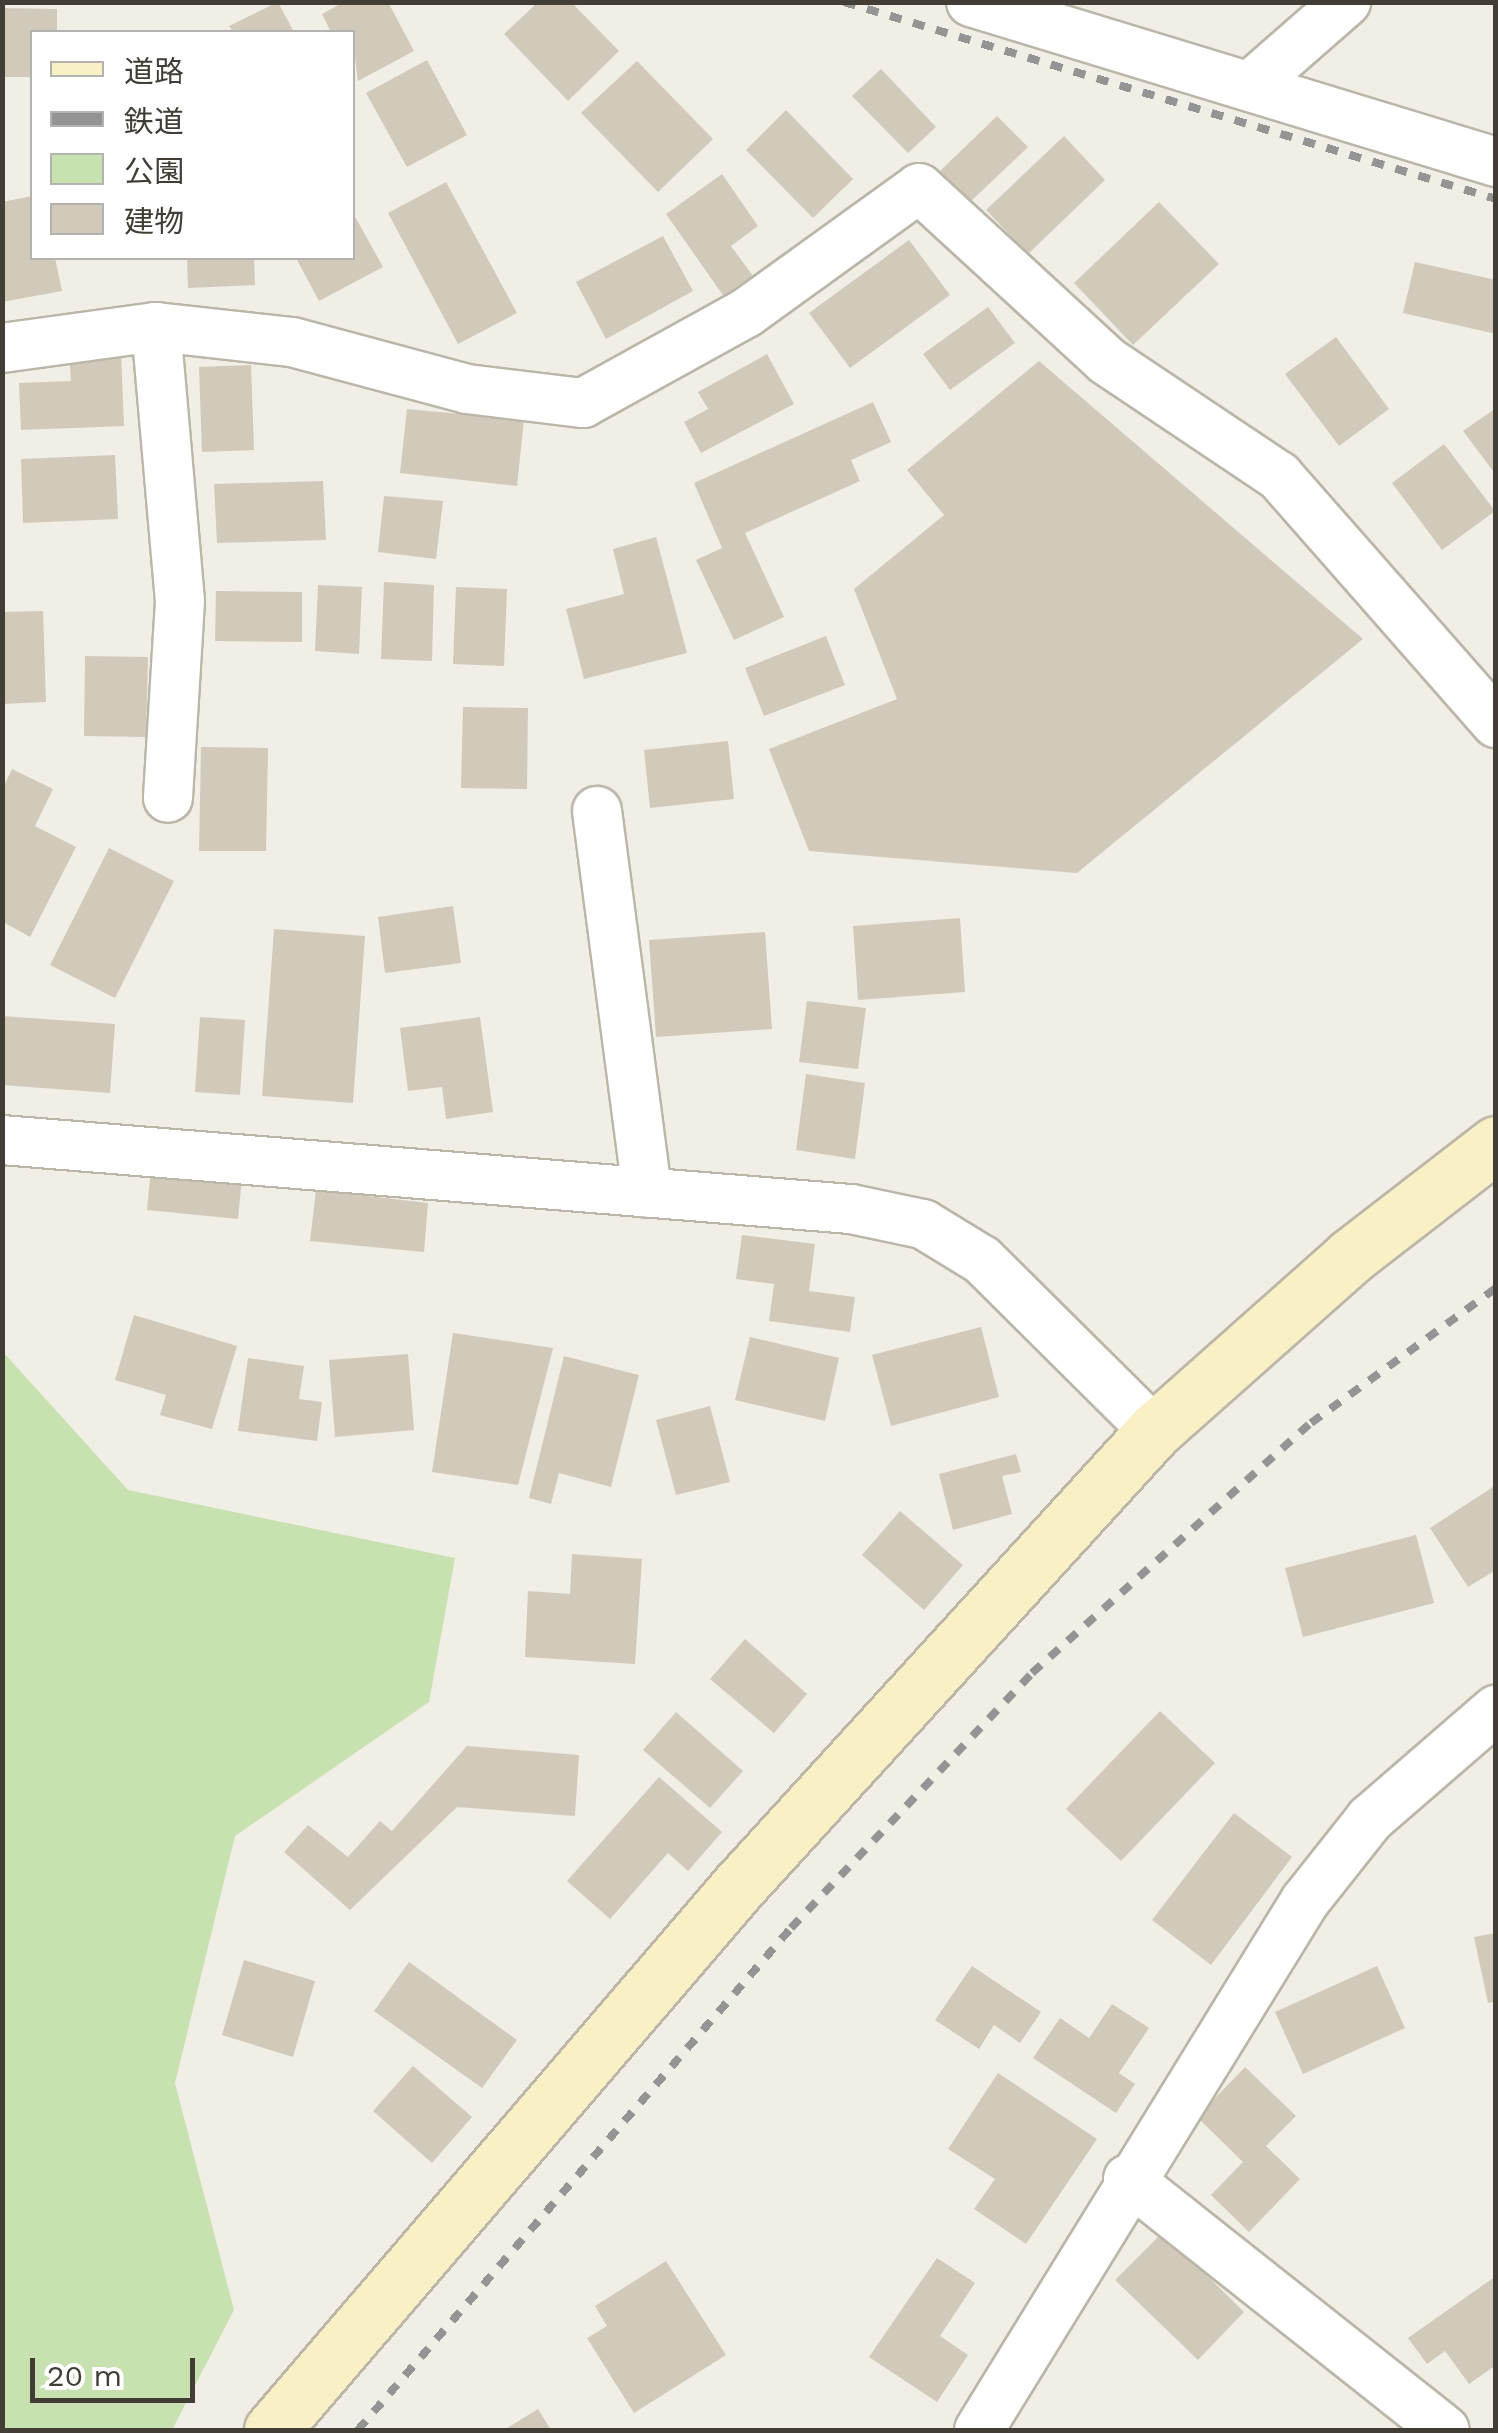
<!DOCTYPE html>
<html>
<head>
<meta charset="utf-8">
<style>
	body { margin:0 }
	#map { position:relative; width:1498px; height:2433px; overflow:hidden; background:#f0eee5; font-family:"Work Sans","Noto Sans JP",sans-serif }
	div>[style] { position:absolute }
	.green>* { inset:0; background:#c8e1b1 }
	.building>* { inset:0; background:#d1cabb }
	.roads { filter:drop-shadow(2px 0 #bbb6a8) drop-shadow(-2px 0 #bbb6a8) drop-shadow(0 2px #bbb6a8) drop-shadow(0 -2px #bbb6a8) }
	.street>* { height:48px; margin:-24px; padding:0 24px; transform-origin:24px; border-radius:24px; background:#fff }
	.secondary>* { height:55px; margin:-27.5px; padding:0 27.5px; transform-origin:27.5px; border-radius:27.5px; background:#f9f0c6 }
	.rail>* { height:8px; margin-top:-4px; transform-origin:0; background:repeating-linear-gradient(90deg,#949494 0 12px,transparent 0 24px) }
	span { translate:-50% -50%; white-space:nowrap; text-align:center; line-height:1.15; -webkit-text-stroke:10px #fff; paint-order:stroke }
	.frame { position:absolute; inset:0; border:5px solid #423e35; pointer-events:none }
	.legend { position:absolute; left:30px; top:30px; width:325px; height:230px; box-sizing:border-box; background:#fff; border:2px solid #b3b2ae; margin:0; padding:12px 18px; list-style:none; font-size:30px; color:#423e35 }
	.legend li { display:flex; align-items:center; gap:20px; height:50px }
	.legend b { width:50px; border:2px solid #b3b2ae }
	.scale { position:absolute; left:30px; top:2358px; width:165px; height:45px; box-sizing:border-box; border:5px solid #423e35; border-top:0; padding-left:12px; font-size:30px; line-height:35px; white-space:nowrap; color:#423e35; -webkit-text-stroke:8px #fff; paint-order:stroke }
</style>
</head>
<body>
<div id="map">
	<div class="green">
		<div style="clip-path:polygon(3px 1352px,128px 1490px,455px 1558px,429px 1702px,235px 1836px,175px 2083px,234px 2310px,172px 2430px,3px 2430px)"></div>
	</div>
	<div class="building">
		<div style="clip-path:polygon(278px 2px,294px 32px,233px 32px,229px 26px)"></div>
		<div style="clip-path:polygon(344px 2px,388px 2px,414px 51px,358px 81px,352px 32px,331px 32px,322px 14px)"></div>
		<div style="clip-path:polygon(537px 3px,572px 3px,619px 51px,568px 101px,504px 34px)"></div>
		<div style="clip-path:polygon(2px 8px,57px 9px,57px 32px,32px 32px,32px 77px,2px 77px)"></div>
		<div style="clip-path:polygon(427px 60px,467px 135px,407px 167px,366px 93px)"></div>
		<div style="clip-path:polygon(637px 61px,713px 139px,658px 192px,581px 113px)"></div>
		<div style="clip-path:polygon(881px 69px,936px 127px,908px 153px,852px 96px)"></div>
		<div style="clip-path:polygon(786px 110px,853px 179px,813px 218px,746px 150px)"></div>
		<div style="clip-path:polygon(997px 116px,1028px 147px,968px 204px,938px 173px)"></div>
		<div style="clip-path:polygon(1064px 136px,1105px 180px,1028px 254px,986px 210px)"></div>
		<div style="clip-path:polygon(722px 174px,758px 226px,731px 246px,756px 280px,727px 301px,666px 214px)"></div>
		<div style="clip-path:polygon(446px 182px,517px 313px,458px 344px,388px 213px)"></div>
		<div style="clip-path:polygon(32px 196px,32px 258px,55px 258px,62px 291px,2px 302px,2px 202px)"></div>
		<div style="clip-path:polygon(1159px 202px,1219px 264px,1133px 345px,1074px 283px)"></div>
		<div style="clip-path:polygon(352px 211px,383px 267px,319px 301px,296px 258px,352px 258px)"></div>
		<div style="clip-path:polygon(663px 236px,693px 291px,606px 339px,576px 282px)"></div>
		<div style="clip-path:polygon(909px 240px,950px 295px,850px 368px,809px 313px)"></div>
		<div style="clip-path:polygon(187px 258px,254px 258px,255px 285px,188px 288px)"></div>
		<div style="clip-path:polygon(1415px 262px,1496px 280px,1496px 334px,1403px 313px)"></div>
		<div style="clip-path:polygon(988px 307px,1015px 343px,950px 390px,923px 354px)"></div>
		<div style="clip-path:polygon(1336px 337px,1389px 409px,1339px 446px,1285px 374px)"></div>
		<div style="clip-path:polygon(121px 352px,124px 426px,21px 430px,19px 383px,71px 381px,69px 354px)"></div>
		<div style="clip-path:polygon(767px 354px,794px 404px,701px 453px,684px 422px,708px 409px,698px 392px)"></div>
		<div style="clip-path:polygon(1039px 361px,1363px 639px,1077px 873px,809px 851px,769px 749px,897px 699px,854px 589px,944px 515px,907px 470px)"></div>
		<div style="clip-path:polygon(251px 365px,254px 450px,202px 452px,199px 367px)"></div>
		<div style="clip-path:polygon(873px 402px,891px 442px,851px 460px,860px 481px,745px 533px,784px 617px,734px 640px,696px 560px,722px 548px,694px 483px)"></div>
		<div style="clip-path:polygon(1496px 408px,1496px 475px,1463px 431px)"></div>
		<div style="clip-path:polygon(407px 409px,524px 420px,517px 486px,400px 473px)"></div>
		<div style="clip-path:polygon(1444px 444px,1495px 511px,1442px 550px,1392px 483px)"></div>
		<div style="clip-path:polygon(115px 455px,118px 519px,23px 523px,21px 459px)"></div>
		<div style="clip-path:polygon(323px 481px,326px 540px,217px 543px,214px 484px)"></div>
		<div style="clip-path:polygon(384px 496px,443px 501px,436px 559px,378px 552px)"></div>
		<div style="clip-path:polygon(656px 537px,687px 653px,584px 679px,566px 609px,624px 594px,613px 549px)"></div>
		<div style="clip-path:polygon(384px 582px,434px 585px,432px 661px,381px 659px)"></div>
		<div style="clip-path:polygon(318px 585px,362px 587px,359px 654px,315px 651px)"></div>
		<div style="clip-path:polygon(456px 587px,507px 589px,504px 666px,453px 664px)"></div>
		<div style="clip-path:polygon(216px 591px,302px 592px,302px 642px,215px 641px)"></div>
		<div style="clip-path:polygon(43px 611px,46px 702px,2px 704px,2px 612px)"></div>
		<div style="clip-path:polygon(826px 636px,845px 685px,764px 716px,745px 668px)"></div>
		<div style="clip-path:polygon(85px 656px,148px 657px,146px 737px,84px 736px)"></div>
		<div style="clip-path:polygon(463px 707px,528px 708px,527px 789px,461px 788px)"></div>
		<div style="clip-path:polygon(728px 741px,734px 799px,650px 808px,644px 750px)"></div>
		<div style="clip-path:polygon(201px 747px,268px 748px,266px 851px,199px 851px)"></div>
		<div style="clip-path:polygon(12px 769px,53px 789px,35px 826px,76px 847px,30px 937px,3px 922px,3px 788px)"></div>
		<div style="clip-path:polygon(109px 848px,174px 881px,115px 998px,50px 965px)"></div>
		<div style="clip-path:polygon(453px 906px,461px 963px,385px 973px,378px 917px)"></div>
		<div style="clip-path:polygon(960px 918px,965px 992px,858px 1000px,853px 926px)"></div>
		<div style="clip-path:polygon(274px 929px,365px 936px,353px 1103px,262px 1096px)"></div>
		<div style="clip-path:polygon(765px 932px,772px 1029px,656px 1037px,649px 940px)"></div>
		<div style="clip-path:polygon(807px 1001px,866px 1008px,858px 1069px,799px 1062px)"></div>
		<div style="clip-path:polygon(2px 1016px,115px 1024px,110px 1093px,2px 1085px)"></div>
		<div style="clip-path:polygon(200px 1017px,245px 1020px,240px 1095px,195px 1092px)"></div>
		<div style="clip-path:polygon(480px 1017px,493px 1112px,446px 1119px,442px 1087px,408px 1091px,400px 1028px)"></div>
		<div style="clip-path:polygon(806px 1074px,865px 1083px,855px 1159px,796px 1150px)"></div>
		<div style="clip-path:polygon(151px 1168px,242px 1177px,238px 1219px,147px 1210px)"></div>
		<div style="clip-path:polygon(316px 1190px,428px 1203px,424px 1252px,310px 1241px)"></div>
		<div style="clip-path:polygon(742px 1235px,815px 1244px,809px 1291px,855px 1297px,850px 1332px,769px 1321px,774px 1284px,736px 1279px)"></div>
		<div style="clip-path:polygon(134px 1315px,237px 1346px,212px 1429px,160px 1415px,166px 1395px,115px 1380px)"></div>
		<div style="clip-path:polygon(981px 1327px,999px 1397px,891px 1426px,872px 1355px)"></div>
		<div style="clip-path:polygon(453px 1333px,553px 1348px,518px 1485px,432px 1472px)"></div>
		<div style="clip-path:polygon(750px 1337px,839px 1358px,825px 1421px,735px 1400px)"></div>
		<div style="clip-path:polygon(408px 1354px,414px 1430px,335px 1437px,329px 1360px)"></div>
		<div style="clip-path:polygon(564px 1356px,639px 1375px,611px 1487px,559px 1473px,551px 1504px,529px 1498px)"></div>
		<div style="clip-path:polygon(248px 1358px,304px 1366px,299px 1399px,322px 1402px,317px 1441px,238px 1431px)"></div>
		<div style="clip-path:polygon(710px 1406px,730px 1482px,676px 1495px,656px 1420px)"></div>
		<div style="clip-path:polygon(1016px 1454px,1021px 1472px,1002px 1476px,1012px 1514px,953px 1530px,939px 1474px)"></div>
		<div style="clip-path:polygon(1496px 1485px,1496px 1570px,1468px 1587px,1430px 1528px)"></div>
		<div style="clip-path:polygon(900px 1511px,963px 1565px,924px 1610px,862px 1555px)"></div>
		<div style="clip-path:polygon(1416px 1535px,1434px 1603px,1303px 1637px,1285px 1568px)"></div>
		<div style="clip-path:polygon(572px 1554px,642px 1559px,635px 1664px,525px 1657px,528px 1591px,570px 1594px)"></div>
		<div style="clip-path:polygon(745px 1639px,807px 1694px,774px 1733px,710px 1679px)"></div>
		<div style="clip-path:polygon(1160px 1711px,1215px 1763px,1121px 1861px,1066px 1809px)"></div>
		<div style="clip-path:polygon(676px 1712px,743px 1771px,710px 1808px,643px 1750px)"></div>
		<div style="clip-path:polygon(467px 1746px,579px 1755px,575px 1816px,457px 1807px,350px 1910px,284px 1852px,308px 1825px,348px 1857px,380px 1821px,392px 1831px)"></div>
		<div style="clip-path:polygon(659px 1777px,722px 1832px,688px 1871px,668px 1853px,610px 1919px,567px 1881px)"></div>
		<div style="clip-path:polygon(1234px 1813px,1292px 1857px,1211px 1965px,1152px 1920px)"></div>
		<div style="clip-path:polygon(1496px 1933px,1496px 2001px,1488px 2003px,1474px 1937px)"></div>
		<div style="clip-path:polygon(244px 1960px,315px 1981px,293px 2057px,222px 2035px)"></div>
		<div style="clip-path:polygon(409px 1962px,517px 2040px,482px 2088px,374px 2011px)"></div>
		<div style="clip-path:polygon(972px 1966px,1041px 2012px,1020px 2043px,994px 2025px,979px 2049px,935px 2020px)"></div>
		<div style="clip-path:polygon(1377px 1966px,1405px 2028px,1303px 2074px,1275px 2012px)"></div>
		<div style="clip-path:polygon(1112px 2004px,1149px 2028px,1119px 2073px,1135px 2084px,1116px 2113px,1033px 2058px,1060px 2018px,1089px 2038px)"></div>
		<div style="clip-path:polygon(413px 2066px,472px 2117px,432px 2163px,373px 2111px)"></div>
		<div style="clip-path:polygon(1245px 2067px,1296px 2116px,1266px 2146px,1300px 2179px,1249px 2232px,1211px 2195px,1243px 2162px,1197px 2117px)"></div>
		<div style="clip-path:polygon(998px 2073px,1097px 2139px,1026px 2244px,974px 2209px,995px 2179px,948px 2149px)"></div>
		<div style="clip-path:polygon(1163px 2232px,1244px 2312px,1198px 2360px,1115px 2280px)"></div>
		<div style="clip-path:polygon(937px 2258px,975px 2283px,940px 2336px,968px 2355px,937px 2402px,869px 2357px)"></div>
		<div style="clip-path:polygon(666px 2261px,726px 2355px,634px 2413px,587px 2338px,607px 2326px,595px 2306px)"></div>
		<div style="clip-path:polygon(1496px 2276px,1496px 2365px,1469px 2384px,1445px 2351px,1427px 2364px,1408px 2338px)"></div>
		<div style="clip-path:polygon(538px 2409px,551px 2430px,504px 2430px)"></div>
	</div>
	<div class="roads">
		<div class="street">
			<div style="left:971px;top:2px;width:549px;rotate:16.95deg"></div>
			<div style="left:1250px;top:86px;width:128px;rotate:-41.2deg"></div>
			<div style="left:156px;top:327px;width:275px;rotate:85deg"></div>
			<div style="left:180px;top:601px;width:197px;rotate:93.5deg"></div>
			<div style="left:2px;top:348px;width:155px;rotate:-7.8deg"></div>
			<div style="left:156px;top:327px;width:137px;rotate:6.3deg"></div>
			<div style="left:292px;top:342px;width:181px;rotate:15deg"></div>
			<div style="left:467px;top:389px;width:117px;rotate:6.9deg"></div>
			<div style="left:583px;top:403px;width:186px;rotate:-28.9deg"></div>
			<div style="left:746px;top:313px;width:213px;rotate:-35.8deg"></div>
			<div style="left:919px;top:188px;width:255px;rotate:42.6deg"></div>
			<div style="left:1107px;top:361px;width:207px;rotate:33.8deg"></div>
			<div style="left:1279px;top:476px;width:329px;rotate:48.7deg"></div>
			<div style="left:597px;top:811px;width:385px;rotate:82.5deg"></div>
			<div style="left:2px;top:1140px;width:852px;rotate:4.65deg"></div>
			<div style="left:851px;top:1209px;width:74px;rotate:11.8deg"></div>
			<div style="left:923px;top:1224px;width:69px;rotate:31.4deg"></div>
			<div style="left:982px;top:1260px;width:243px;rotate:44.8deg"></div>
			<div style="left:1128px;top:2179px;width:404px;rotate:38.4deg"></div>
			<div style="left:979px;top:2430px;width:621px;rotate:-58.36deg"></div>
			<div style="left:1305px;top:1901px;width:105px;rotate:-51.6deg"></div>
			<div style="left:1370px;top:1819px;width:167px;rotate:-40.9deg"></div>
		</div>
		<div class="secondary">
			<div style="left:272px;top:2430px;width:714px;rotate:-49.37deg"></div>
			<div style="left:737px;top:1888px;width:619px;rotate:-47.62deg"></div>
			<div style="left:1154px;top:1431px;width:264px;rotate:-41.6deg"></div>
			<div style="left:1351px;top:1256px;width:183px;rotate:-37.7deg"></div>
		</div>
	</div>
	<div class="rail">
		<div style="left:844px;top:2px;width:681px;rotate:16.81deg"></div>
		<div style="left:358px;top:2430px;width:663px;rotate:-49.22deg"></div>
		<div style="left:791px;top:1928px;width:351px;rotate:-46.6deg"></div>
		<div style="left:1032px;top:1673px;width:375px;rotate:-41.9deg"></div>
		<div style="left:1311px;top:1423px;width:229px;rotate:-36.1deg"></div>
	</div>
	<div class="frame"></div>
	<ul class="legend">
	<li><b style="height:12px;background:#f9f0c6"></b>道路</li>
	<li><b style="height:12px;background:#949494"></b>鉄道</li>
	<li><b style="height:28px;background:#c8e1b1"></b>公園</li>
	<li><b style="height:28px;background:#d1cabb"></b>建物</li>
	</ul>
	<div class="scale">20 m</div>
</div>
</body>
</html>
